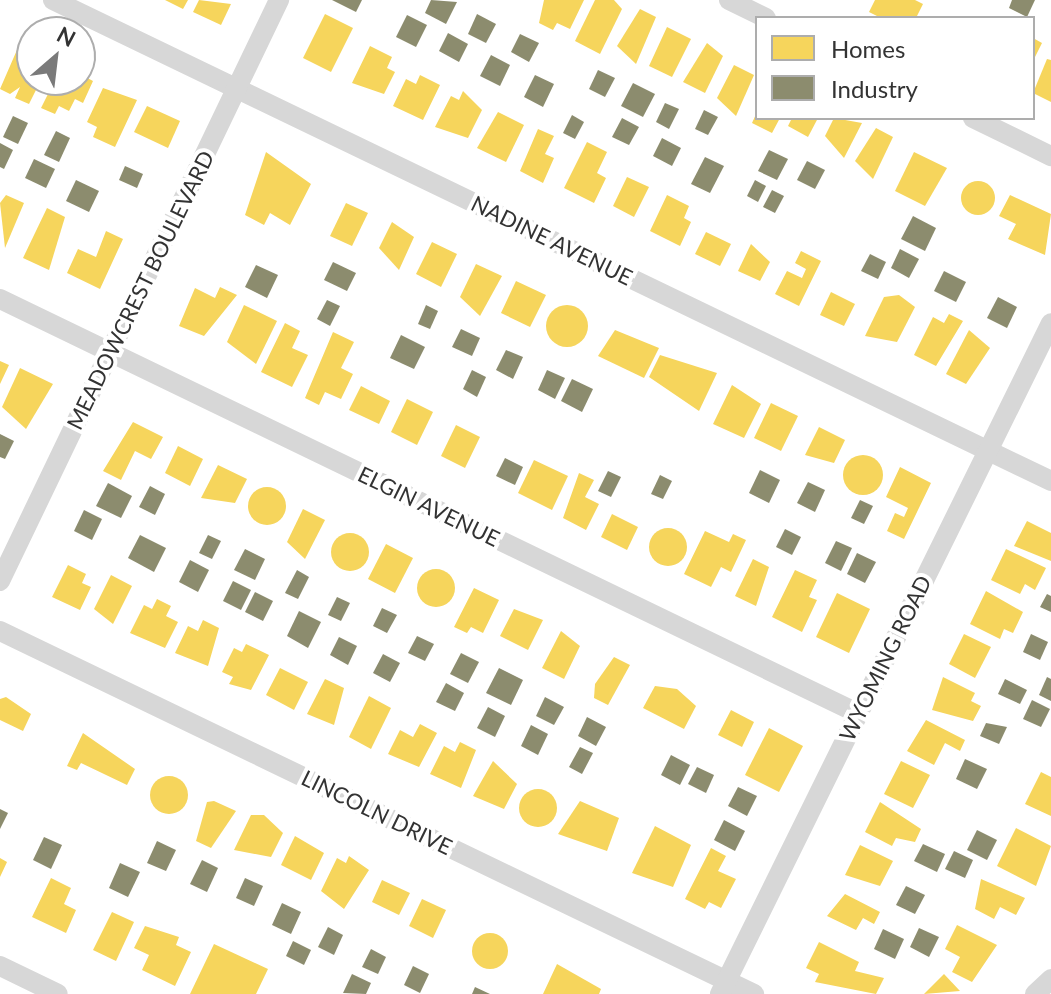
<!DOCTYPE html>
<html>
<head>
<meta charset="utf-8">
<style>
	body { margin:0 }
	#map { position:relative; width:1051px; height:994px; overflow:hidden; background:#fff; font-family:Lato,sans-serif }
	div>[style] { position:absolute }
	.homes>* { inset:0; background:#f6d55c }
	.round { border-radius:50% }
	.industry>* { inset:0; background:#8c8c6e }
	.street>* { height:20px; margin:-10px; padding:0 10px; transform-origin:10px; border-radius:10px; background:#d7d7d7 }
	span { translate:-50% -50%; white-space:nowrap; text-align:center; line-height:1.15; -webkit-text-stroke:8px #fff; paint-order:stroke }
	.street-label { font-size:22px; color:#333 }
	.legend { position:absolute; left:755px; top:16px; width:280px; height:104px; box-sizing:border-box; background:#fff; border:2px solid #adadad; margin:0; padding:10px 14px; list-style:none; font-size:24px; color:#333 }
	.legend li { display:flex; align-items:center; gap:16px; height:40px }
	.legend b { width:40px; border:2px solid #adadad }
	.north { position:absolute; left:16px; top:16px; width:80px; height:80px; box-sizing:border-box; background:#fff; border:2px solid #adadad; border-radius:50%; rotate:28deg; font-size:22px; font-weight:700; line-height:32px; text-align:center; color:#333 }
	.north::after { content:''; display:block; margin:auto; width:28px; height:36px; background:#7a7a7a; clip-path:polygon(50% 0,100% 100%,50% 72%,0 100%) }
</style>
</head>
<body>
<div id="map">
	<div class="homes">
		<div style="clip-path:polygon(165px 0,188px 0,183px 9px)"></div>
		<div style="clip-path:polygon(199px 0,231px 4px,221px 25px,193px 12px)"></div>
		<div style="clip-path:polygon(544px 0,584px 0,570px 29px,557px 23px,553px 30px,539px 23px)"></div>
		<div style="clip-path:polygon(595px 0,614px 0,622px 9px,600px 54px,575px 41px)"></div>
		<div style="clip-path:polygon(875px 0,915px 0,923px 4px,916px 18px,881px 18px,869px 12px)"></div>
		<div style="clip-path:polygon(640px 9px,656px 17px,636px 64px,617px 46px)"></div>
		<div style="clip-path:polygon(325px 14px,353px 28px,331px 72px,303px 58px)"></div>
		<div style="clip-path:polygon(667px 27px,691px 39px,672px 77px,649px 66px)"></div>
		<div style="clip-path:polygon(1033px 38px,1042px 43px,1033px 61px)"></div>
		<div style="clip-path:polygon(20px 43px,32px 49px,32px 80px,41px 80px,29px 104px,15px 98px,20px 87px,10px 94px,0 89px)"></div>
		<div style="clip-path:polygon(707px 43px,723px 56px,705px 93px,683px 82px)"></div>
		<div style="clip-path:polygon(370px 46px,392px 57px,387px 68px,395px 72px,384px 94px,352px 83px)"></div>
		<div style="clip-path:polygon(1047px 59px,1051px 60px,1051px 102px,1033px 93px)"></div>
		<div style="clip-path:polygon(734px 65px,754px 75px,736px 116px,717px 98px)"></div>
		<div style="clip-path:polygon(80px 74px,93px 81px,83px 103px,75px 99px,69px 111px,59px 106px,55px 114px,41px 108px,55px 80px)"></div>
		<div style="clip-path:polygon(420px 75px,440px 85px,423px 120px,393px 106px,406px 79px,416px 84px)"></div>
		<div style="clip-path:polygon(103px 88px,137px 100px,115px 147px,93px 137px,97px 127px,87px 122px)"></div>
		<div style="clip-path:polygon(463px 91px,482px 110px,468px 138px,435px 127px,451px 96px,459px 100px)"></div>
		<div style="clip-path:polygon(147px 106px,180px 121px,168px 148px,134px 132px)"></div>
		<div style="clip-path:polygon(498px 112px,524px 125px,506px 162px,477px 148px)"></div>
		<div style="clip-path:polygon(757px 112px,757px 118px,780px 118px,772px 133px,752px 123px)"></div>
		<div style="clip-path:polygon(792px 118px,818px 118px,808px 137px,788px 126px)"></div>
		<div style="clip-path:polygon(834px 118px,862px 123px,844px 158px,825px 136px)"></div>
		<div style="clip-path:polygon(876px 128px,893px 137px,873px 179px,855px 161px)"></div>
		<div style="clip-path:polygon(538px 129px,554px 136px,545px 154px,554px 158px,543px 183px,520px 171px)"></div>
		<div style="clip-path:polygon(587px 142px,607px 152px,597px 173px,606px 178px,594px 203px,564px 188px)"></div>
		<div style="clip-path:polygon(266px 152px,311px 184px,290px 225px,270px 213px,264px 225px,245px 215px)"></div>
		<div style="clip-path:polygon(914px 152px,947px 168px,925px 206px,895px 191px)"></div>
		<div style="clip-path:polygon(627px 177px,649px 187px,634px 217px,613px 206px)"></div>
		<div class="round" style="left:961px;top:181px;width:34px;height:34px"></div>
		<div style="clip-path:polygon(6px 195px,24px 203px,5px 248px,0 203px)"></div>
		<div style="clip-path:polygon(667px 195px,689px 206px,684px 218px,691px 222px,680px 246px,650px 231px)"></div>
		<div style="clip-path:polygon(1010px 195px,1051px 214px,1045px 255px,1008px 239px,1016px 224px,999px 216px)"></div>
		<div style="clip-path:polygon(346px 203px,368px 213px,352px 246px,330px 236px)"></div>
		<div style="clip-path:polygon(47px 208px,65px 217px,49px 270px,23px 258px)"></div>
		<div style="clip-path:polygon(392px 222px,414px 237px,399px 270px,379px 248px)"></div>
		<div style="clip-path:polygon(106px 231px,123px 239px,100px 289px,67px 273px,78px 249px,96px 257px)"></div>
		<div style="clip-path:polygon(706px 232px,731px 244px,720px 266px,695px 254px)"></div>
		<div style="clip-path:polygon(432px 242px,457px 254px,441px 287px,416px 274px)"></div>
		<div style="clip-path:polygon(751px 244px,770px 262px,760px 281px,738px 271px)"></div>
		<div style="clip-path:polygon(801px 251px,821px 261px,799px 306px,775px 294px,787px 271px,802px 278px,806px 269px,795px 263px)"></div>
		<div style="clip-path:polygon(476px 264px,502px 276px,480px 316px,460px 297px)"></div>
		<div style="clip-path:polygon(516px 281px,546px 295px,530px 327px,501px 313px)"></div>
		<div style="clip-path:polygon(220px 287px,237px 295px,204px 336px,179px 326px,195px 288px,215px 298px)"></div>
		<div style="clip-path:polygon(831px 292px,855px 304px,844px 326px,820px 315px)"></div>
		<div style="clip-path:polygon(899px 295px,915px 307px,897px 342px,865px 336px,884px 297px)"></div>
		<div class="round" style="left:546px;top:305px;width:42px;height:42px"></div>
		<div style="clip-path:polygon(244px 305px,277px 321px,256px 364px,227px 342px)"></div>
		<div style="clip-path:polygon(949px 314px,963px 321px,936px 366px,914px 355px,933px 317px,944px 323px)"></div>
		<div style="clip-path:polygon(285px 323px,300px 331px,292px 348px,308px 355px,292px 387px,261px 372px)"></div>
		<div style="clip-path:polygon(615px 330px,659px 348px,644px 378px,598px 356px)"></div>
		<div style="clip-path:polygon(969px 330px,990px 348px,966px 384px,946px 374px)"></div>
		<div style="clip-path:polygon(333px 332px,354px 342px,341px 368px,353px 374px,341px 399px,325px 392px,319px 405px,305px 398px)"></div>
		<div style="clip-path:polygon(660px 355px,717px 373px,699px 411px,649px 377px)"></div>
		<div style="clip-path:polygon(0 361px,9px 365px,0 384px)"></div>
		<div style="clip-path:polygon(20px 368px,53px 384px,26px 429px,2px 407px)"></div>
		<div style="clip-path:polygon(732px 385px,761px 404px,744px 438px,713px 424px)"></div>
		<div style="clip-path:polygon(361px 386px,390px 401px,379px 424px,349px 410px)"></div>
		<div style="clip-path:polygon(407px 399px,433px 412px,417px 445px,391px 432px)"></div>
		<div style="clip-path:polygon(771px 403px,798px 416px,781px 451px,754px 438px)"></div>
		<div style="clip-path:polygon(133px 422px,163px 437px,151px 459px,135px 451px,121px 480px,103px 471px)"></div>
		<div style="clip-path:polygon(456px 425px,480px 437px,465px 468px,441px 456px)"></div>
		<div style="clip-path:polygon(819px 427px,845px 440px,834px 463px,805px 455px)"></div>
		<div style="clip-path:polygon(178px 446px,203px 459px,190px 486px,165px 473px)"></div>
		<div class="round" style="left:843px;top:455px;width:40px;height:40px"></div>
		<div style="clip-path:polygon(534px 460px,568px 476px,552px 510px,518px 493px)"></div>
		<div style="clip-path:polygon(218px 465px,247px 479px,235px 503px,201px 498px)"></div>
		<div style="clip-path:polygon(900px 467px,931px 483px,904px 539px,887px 531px,895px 513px,904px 517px,908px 508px,886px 497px)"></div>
		<div style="clip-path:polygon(579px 473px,594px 480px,585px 497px,599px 504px,586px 530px,563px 518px)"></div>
		<div class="round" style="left:248px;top:487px;width:38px;height:38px"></div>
		<div style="clip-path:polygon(303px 509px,325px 520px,305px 559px,287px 542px)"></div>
		<div style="clip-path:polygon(612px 514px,638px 527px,627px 550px,601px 537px)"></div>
		<div style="clip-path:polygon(1027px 521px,1051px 533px,1051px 561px,1014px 546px)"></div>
		<div class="round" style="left:649px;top:528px;width:38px;height:38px"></div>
		<div style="clip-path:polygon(705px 531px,729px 542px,733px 534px,746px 540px,731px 572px,721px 567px,711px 587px,684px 574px)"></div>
		<div class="round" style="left:331px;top:533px;width:38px;height:38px"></div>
		<div style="clip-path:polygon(386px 544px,413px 558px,395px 593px,368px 579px)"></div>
		<div style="clip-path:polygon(1006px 549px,1046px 568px,1035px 590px,1025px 584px,1020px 594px,991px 580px)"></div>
		<div style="clip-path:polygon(753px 559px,769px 567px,756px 606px,735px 596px)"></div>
		<div style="clip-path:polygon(68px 565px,86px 574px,82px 583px,91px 587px,80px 610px,52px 597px)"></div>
		<div class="round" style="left:417px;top:569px;width:38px;height:38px"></div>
		<div style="clip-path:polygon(795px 570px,817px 580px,809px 597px,817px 600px,802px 632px,772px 617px)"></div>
		<div style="clip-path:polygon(111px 575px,132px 586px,113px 624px,94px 609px)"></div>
		<div style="clip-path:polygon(474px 588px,499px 600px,483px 633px,471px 627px,467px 633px,454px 627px)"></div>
		<div style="clip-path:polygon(986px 591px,1023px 612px,1013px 633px,1004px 629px,1000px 639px,970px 624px)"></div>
		<div style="clip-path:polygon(837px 593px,870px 609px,849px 653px,816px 637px)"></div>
		<div style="clip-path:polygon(157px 599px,171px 606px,166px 616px,178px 622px,165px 648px,130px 633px,144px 605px,152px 609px)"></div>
		<div style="clip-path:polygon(514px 609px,543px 620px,528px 650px,500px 636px)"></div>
		<div style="clip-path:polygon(203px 620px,219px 628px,208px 666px,175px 653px,188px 626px,198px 631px)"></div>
		<div style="clip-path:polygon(561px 631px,580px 646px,564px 679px,542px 668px)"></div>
		<div style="clip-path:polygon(964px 634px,991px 647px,975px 678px,949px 664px)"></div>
		<div style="clip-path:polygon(246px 644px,269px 655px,251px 690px,229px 684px,233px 677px,222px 672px,234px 648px,242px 652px)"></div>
		<div style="clip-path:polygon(614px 657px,630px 665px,608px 705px,594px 698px,595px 684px)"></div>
		<div style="clip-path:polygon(280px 668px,308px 682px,294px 710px,266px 695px)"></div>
		<div style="clip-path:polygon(943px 677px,975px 693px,971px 701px,981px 706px,973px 721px,932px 710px)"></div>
		<div style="clip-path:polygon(325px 679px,344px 688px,334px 725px,307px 714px)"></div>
		<div style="clip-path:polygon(655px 686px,677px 689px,696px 706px,684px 729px,643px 708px)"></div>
		<div style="clip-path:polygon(369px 696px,391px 708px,371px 749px,349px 737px)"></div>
		<div style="clip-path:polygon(6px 697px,31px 714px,23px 731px,0 720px,0 699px)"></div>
		<div style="clip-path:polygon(731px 710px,754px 722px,742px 747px,718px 735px)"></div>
		<div style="clip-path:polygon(926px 720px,965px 740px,960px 751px,945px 743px,934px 765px,907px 751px)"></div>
		<div style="clip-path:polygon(420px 724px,437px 733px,419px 767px,388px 754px,400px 730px,413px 737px)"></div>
		<div style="clip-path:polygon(769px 728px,803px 746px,779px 792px,745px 775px)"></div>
		<div style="clip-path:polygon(83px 733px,135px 769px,127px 785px,81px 763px,77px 770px,67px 766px)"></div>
		<div style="clip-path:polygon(460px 742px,476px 750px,461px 788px,430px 774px,444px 746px,455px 752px)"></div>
		<div style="clip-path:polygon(493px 761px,517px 784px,504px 809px,473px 796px)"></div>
		<div style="clip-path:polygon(901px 761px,930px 775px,913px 808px,884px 794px)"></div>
		<div style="clip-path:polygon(1041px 772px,1051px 777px,1051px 816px,1025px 804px)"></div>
		<div class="round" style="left:150px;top:776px;width:38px;height:38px"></div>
		<div class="round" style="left:519px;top:789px;width:38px;height:38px"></div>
		<div style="clip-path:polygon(214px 801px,236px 811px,211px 848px,196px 841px,207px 802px)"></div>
		<div style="clip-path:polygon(580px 801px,619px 818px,607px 851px,558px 834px)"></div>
		<div style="clip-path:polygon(880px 802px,921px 829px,915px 842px,896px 838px,892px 846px,865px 832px)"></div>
		<div style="clip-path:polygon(264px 815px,283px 833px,271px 857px,234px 850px,251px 815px)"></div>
		<div style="clip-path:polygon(655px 826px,691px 845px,673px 887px,632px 873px)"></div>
		<div style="clip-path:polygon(1016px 828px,1051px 846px,1036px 886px,997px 866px)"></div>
		<div style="clip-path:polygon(295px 836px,324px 853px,311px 880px,281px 865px)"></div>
		<div style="clip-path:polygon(860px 845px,893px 861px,880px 886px,845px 875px)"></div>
		<div style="clip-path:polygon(711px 848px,726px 856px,718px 871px,736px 879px,721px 908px,709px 902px,705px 909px,685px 899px)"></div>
		<div style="clip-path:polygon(349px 856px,369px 870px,344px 909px,321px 891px,337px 858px,346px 863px)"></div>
		<div style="clip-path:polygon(0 858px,7px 862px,0 877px)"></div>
		<div style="clip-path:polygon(51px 878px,71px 888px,64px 904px,76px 910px,66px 933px,32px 917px)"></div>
		<div style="clip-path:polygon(981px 879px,1025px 898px,1016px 915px,1000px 907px,994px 919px,975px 909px)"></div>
		<div style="clip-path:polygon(382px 880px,410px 893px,399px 915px,372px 902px)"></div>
		<div style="clip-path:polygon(845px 894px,880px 912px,874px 924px,863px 918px,856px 930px,827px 916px)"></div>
		<div style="clip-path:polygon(422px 899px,446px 910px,433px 938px,409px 926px)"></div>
		<div style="clip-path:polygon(112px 912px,134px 922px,116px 961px,93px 950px)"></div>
		<div style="clip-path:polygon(957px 925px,997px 945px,972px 982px,952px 972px,960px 957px,945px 949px)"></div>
		<div style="clip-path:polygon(145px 926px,179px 937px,176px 945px,191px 952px,175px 986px,142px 970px,149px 955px,134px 948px)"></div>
		<div class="round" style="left:472px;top:933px;width:36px;height:36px"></div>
		<div style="clip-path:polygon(819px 942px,859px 962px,855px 971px,884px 978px,876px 994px,815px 982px,819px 974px,806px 968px)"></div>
		<div style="clip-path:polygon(214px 944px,268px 969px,256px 994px,190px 994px)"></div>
		<div style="clip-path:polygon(557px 964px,601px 989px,599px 994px,543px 994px)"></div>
		<div style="clip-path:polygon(944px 974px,960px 991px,924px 994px)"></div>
	</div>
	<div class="industry">
		<div style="clip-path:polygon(332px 0,362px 0,356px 12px)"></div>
		<div style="clip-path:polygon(431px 0,457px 2px,446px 24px,425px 13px)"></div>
		<div style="clip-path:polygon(1012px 0,1035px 0,1027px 17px,1009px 8px)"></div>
		<div style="clip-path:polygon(477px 14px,496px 24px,486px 43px,468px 34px)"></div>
		<div style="clip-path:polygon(407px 15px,427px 25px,416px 47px,396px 37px)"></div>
		<div style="clip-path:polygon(448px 33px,468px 44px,459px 62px,439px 51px)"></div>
		<div style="clip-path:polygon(520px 34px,539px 43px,529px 62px,511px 52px)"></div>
		<div style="clip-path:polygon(491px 55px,510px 65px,500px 86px,480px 76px)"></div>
		<div style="clip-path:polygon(598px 70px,615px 78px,605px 97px,589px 89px)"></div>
		<div style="clip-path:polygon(535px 75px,554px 84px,543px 107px,524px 97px)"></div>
		<div style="clip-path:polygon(633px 83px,655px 94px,643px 117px,621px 106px)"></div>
		<div style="clip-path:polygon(665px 103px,679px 109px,669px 129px,656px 122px)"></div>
		<div style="clip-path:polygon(704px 110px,718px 117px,708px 135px,695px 129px)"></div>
		<div style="clip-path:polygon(572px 115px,584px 122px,575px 139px,563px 133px)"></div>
		<div style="clip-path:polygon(13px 116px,28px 123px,18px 144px,3px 137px)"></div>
		<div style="clip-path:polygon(622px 118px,639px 127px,629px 145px,612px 137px)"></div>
		<div style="clip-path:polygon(56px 131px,70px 138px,59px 162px,44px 155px)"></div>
		<div style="clip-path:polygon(662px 138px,681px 148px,672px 166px,653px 156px)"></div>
		<div style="clip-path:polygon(0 143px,13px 150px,4px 169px,0 167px)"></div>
		<div style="clip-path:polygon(769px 150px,788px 159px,777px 180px,758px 171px)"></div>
		<div style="clip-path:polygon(705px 157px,724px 166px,710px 193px,691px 184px)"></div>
		<div style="clip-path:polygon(34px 159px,55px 169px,46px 188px,25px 178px)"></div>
		<div style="clip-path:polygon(807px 161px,825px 170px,815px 189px,797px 180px)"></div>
		<div style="clip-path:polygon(125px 166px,143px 174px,137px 188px,119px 180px)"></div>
		<div style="clip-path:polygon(76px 180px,99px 191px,89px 212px,66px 201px)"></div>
		<div style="clip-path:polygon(755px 180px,766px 186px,758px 202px,747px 196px)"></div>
		<div style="clip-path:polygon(772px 190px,784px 196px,775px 213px,763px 207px)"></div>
		<div style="clip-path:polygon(913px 216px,936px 228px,925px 251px,901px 239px)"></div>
		<div style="clip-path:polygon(900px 249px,919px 259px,909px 278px,891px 268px)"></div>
		<div style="clip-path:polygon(870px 254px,886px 262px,878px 279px,861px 271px)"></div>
		<div style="clip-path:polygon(333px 262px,356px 273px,347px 291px,324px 280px)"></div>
		<div style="clip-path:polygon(256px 265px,278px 275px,267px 298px,245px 287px)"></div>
		<div style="clip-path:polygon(944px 271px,966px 282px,956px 302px,934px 291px)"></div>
		<div style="clip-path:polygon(998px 297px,1017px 307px,1007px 328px,987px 318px)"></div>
		<div style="clip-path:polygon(327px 300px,340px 306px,330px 326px,317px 319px)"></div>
		<div style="clip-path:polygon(426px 305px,438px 311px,430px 329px,418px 324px)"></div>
		<div style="clip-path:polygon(461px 329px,480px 338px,472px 356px,452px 347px)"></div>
		<div style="clip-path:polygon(401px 335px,425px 347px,414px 369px,390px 358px)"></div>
		<div style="clip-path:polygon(506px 350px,523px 357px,513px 379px,496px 370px)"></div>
		<div style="clip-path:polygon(472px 370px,486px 377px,477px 397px,463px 389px)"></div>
		<div style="clip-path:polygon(547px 370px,565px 378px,555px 399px,538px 390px)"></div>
		<div style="clip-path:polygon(572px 379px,593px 389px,582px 412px,561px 401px)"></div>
		<div style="clip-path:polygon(0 434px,14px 441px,5px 459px,0 457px)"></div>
		<div style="clip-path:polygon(505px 458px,523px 467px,515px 485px,496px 476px)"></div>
		<div style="clip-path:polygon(760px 470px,780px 480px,769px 503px,749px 493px)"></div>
		<div style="clip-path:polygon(608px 471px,621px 477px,611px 497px,598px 491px)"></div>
		<div style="clip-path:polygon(660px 475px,672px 481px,663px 499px,651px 494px)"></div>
		<div style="clip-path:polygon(808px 482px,825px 490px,815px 512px,797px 503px)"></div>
		<div style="clip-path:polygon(108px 483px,132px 496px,121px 518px,96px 506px)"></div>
		<div style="clip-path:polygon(150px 486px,165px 494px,155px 515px,139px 507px)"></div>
		<div style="clip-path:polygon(860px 500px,873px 506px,864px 524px,851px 518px)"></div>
		<div style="clip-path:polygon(84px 510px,102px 519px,92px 540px,74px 531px)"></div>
		<div style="clip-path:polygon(785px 529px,801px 537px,792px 555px,776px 547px)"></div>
		<div style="clip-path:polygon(140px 535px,166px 548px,154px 572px,128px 558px)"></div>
		<div style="clip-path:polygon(208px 535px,221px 541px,212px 559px,199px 553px)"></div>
		<div style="clip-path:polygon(836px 541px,852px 548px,841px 571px,825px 563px)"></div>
		<div style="clip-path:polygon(245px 549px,265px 559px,255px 580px,234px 570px)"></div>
		<div style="clip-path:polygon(857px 553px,876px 562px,865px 583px,847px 574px)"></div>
		<div style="clip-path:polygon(190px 560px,209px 570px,198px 592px,179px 582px)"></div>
		<div style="clip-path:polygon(297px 570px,309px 577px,298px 599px,285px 593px)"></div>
		<div style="clip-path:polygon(233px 581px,251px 590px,241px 610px,223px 601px)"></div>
		<div style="clip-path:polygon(255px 592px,273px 601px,263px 621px,245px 612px)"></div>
		<div style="clip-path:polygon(1047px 594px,1051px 596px,1051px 612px,1040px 607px)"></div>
		<div style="clip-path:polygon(337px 597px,350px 603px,341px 621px,328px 615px)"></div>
		<div style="clip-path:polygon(382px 608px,397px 615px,387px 633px,373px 626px)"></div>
		<div style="clip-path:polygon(299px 611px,321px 622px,308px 648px,287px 636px)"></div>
		<div style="clip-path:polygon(1031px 634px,1048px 642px,1040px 660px,1023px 652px)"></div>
		<div style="clip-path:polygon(417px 636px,434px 644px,425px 661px,408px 653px)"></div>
		<div style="clip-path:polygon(339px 637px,357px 646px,348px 665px,330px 655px)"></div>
		<div style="clip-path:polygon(461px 653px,479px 662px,468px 683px,450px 674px)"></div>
		<div style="clip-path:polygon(383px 654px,400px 663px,390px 682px,373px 673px)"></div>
		<div style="clip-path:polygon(499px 668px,523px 680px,511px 705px,486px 693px)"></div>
		<div style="clip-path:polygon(1047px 677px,1051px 679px,1051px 701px,1039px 695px)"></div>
		<div style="clip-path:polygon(1005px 679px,1027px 690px,1020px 704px,998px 694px)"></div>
		<div style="clip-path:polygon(446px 683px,464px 693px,455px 711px,436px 702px)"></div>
		<div style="clip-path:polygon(545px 697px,564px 707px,554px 725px,536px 716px)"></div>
		<div style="clip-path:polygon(1032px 700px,1050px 709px,1041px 727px,1023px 719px)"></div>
		<div style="clip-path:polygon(488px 707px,505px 716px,495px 737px,477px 728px)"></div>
		<div style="clip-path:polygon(587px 717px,606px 727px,596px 746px,578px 736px)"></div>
		<div style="clip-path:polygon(986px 723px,1007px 727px,999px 744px,980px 736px)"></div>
		<div style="clip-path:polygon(531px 725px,548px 734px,538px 755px,521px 746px)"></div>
		<div style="clip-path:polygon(580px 747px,593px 753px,582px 774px,569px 767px)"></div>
		<div style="clip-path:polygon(671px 755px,690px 765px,680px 785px,661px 775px)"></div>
		<div style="clip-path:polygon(965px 759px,987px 769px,977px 789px,956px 779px)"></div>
		<div style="clip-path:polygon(697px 767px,714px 775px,706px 793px,688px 784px)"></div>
		<div style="clip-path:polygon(738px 787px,757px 796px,747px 816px,728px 806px)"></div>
		<div style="clip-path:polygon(0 809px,8px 813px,0 829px)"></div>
		<div style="clip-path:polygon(724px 820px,745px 831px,735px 851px,714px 840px)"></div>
		<div style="clip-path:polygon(977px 830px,997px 840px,987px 860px,967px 850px)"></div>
		<div style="clip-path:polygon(44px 837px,62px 845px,51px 869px,33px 860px)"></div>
		<div style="clip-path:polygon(157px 841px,176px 850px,166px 871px,147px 863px)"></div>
		<div style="clip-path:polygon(923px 844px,945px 854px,937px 872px,914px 861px)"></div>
		<div style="clip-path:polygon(954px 851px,973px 860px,965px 878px,945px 869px)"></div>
		<div style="clip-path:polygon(202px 860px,218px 868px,207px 892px,190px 884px)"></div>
		<div style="clip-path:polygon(120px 863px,140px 872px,128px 897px,109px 888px)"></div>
		<div style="clip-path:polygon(245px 878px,263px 886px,254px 906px,236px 898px)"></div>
		<div style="clip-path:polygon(906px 886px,925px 895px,915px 914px,896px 905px)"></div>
		<div style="clip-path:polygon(282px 903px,301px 912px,291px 934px,272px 925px)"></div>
		<div style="clip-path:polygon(328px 927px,343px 935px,334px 955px,318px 947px)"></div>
		<div style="clip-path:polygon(919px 928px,939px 937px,929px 957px,910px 947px)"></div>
		<div style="clip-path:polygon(883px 929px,904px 939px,895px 959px,874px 949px)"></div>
		<div style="clip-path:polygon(293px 941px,311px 950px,304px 965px,286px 956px)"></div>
		<div style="clip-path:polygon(371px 949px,386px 957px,378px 974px,362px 967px)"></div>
		<div style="clip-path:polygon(413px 966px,429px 974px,420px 993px,404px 985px)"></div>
		<div style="clip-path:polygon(352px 974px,371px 983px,366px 994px,343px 993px)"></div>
		<div style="clip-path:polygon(475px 987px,490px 994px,472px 994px)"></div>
	</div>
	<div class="street">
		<div style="left:53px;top:0;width:1108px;rotate:25.73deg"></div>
		<div style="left:729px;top:0;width:41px;rotate:25.9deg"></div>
		<div style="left:973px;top:118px;width:87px;rotate:26deg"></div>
		<div style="left:0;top:299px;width:952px;rotate:25.78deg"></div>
		<div style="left:0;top:581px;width:645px;rotate:-64.35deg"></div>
		<div style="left:0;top:631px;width:837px;rotate:25.71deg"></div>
		<div style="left:0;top:966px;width:64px;rotate:25.8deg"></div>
		<div style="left:720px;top:994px;width:748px;rotate:-63.74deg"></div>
		<div style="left:1035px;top:994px;width:22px;rotate:-43deg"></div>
	</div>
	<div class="street-label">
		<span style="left:552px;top:240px;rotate:26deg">NADINE AVENUE</span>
		<span style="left:140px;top:290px;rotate:-64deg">MEADOWCREST BOULEVARD</span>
		<span style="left:429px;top:506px;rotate:26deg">ELGIN AVENUE</span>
		<span style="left:885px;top:658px;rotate:-64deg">WYOMING ROAD</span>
		<span style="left:377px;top:812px;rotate:26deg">LINCOLN DRIVE</span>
	</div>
	<ul class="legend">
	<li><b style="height:22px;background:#f6d55c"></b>Homes</li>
	<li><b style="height:22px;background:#8c8c6e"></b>Industry</li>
	</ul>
	<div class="north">N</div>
</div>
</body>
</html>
